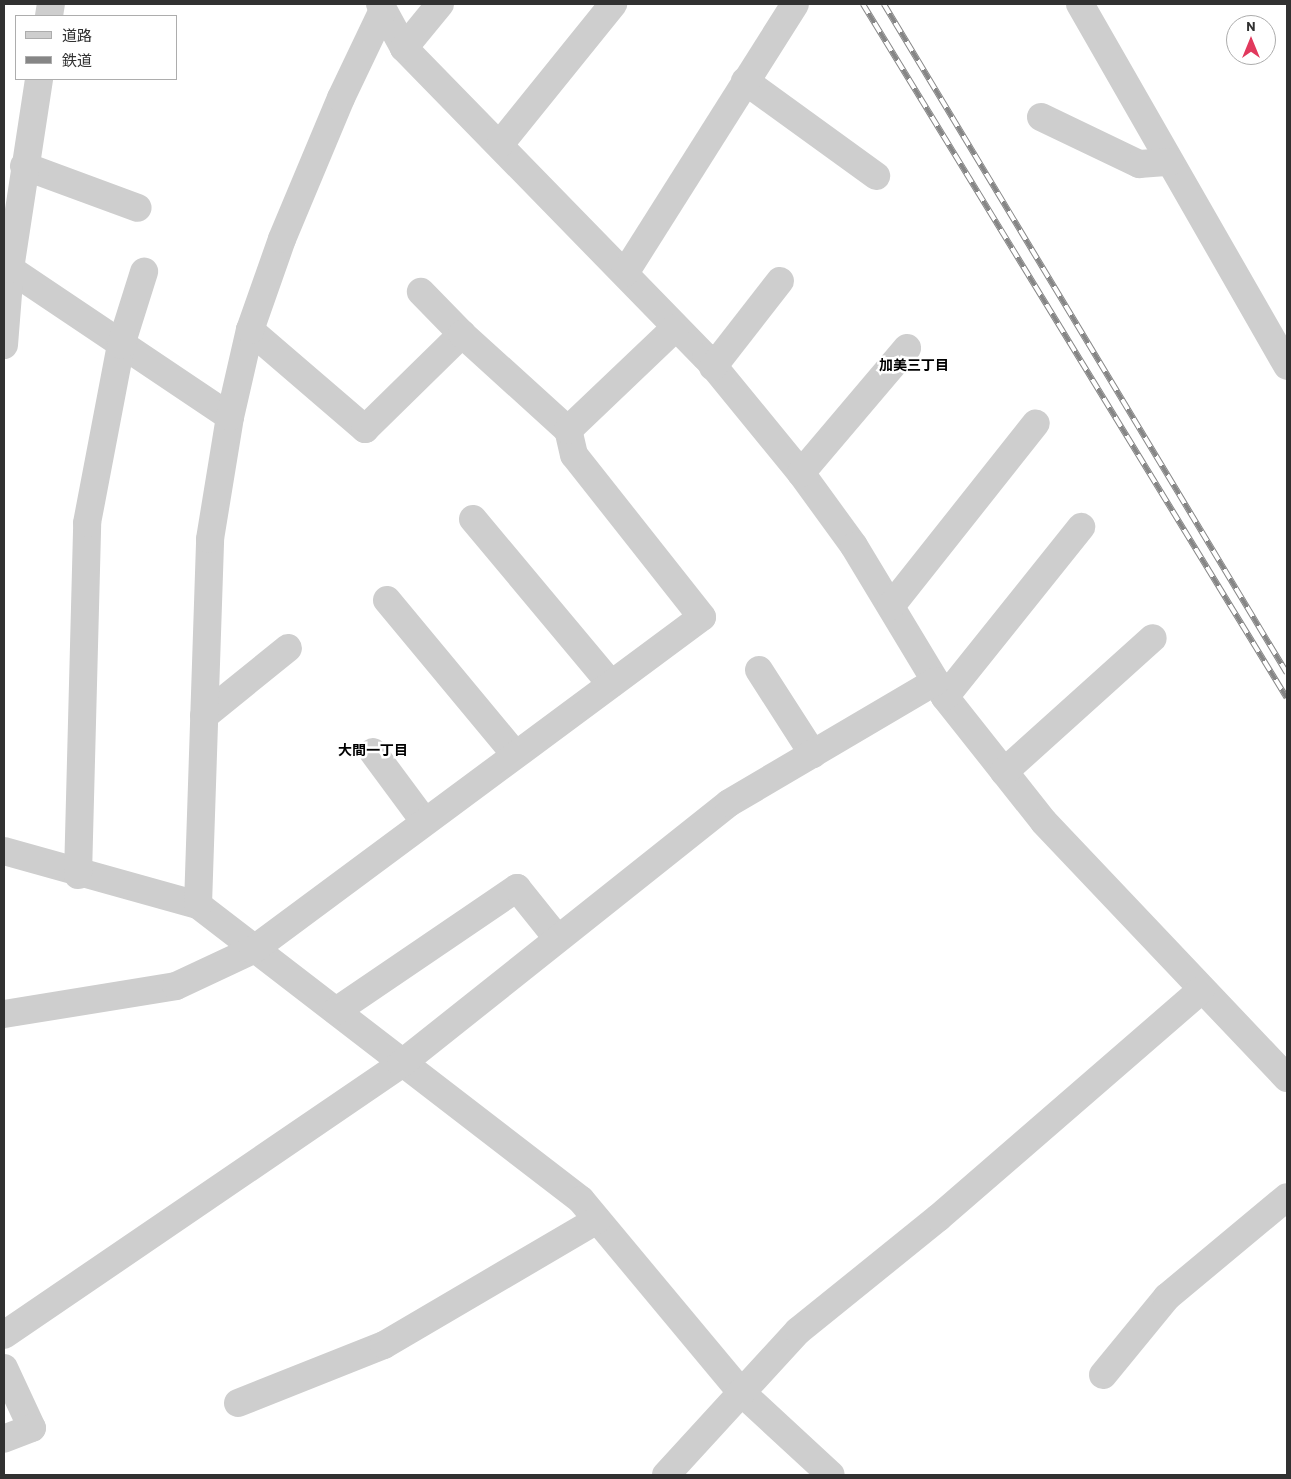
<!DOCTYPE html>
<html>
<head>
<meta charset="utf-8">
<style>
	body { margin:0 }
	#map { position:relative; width:1291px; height:1479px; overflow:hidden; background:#fff; font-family:Barlow,"Noto Sans JP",sans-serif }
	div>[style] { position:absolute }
	.minor>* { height:28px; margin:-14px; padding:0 14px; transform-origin:14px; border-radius:14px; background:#cecece }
	.rail>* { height:5.5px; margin-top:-2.75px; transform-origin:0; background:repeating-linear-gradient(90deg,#fff 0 11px,#868686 0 22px); box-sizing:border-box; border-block:1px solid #868686 }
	span { translate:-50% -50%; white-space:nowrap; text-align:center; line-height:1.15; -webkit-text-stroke:5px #fff; paint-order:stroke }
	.neighbourhood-label { font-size:14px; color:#000; font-weight:700 }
	.frame { position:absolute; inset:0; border:5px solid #313131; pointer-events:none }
	.legend { position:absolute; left:15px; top:15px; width:162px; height:65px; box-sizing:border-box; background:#fff; border:1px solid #adadad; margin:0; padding:6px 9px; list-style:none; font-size:15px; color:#313131 }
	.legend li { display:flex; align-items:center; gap:10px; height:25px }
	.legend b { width:25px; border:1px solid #adadad }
	.north { position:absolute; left:1226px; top:15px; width:50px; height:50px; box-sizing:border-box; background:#fff; border:1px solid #adadad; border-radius:50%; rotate:0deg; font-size:14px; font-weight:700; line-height:20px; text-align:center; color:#313131 }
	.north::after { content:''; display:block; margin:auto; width:18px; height:22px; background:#e1395d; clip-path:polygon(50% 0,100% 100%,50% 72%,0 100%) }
</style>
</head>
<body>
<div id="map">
	<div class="minor">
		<div style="left:380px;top:4px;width:50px;rotate:61.4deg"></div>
		<div style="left:404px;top:48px;width:432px;rotate:45.7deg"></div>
		<div style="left:706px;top:357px;width:150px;rotate:50.7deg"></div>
		<div style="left:801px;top:473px;width:90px;rotate:54deg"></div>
		<div style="left:854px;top:546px;width:176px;rotate:58.9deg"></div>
		<div style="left:945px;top:697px;width:159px;rotate:51.6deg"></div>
		<div style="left:1044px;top:822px;width:353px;rotate:46.5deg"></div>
		<div style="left:1080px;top:4px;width:417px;rotate:60.2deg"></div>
		<div style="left:49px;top:16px;width:12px;rotate:-81deg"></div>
		<div style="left:404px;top:48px;width:57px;rotate:-50.7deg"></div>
		<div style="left:745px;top:81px;width:162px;rotate:35.9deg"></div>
		<div style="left:1041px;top:117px;width:109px;rotate:25.6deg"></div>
		<div style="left:1139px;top:164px;width:30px;rotate:-4deg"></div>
		<div style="left:501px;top:143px;width:179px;rotate:-51.1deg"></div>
		<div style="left:24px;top:166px;width:121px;rotate:20.2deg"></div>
		<div style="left:4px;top:265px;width:272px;rotate:33.9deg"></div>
		<div style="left:625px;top:273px;width:318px;rotate:-57.7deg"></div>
		<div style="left:250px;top:330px;width:152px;rotate:40.7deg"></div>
		<div style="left:365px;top:429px;width:136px;rotate:-44.4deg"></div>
		<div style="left:462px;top:334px;width:59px;rotate:-134.3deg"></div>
		<div style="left:462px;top:334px;width:143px;rotate:42.2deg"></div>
		<div style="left:4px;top:345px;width:76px;rotate:-85.5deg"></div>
		<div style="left:10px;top:269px;width:192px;rotate:-81.3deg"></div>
		<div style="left:713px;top:367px;width:109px;rotate:-52.1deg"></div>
		<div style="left:801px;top:473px;width:164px;rotate:-49.7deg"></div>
		<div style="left:473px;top:519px;width:215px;rotate:50.1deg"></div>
		<div style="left:387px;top:600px;width:200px;rotate:50.3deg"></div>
		<div style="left:891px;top:606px;width:233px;rotate:-51.6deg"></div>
		<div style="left:759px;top:670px;width:100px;rotate:57.3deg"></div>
		<div style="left:945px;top:697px;width:218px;rotate:-51.3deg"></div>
		<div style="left:204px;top:716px;width:108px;rotate:-39deg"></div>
		<div style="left:373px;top:752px;width:86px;rotate:53.5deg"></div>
		<div style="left:1004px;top:772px;width:200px;rotate:-42deg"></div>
		<div style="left:4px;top:851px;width:201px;rotate:15.6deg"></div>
		<div style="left:198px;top:905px;width:483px;rotate:37.6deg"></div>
		<div style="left:581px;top:1200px;width:250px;rotate:50.2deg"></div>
		<div style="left:741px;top:1392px;width:122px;rotate:42.7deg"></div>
		<div style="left:78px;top:875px;width:352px;rotate:-88.5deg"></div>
		<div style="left:87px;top:523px;width:181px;rotate:-79.2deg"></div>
		<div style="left:121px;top:345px;width:77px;rotate:-72.5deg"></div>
		<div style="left:198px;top:905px;width:366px;rotate:-88.1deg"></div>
		<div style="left:210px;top:539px;width:124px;rotate:-80.7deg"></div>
		<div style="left:230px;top:417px;width:89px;rotate:-77.1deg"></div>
		<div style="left:250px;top:330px;width:96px;rotate:-70.6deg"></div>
		<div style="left:282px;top:239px;width:153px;rotate:-67.3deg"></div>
		<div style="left:341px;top:98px;width:95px;rotate:-64.5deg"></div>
		<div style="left:336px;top:1011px;width:219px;rotate:-34.2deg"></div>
		<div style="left:517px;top:888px;width:65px;rotate:51.2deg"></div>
		<div style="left:4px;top:1014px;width:174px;rotate:-9.2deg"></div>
		<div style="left:176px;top:986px;width:85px;rotate:-25.1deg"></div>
		<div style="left:253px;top:950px;width:559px;rotate:-36.56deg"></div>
		<div style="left:702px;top:617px;width:206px;rotate:-128.3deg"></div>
		<div style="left:574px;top:455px;width:26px;rotate:-103deg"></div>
		<div style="left:568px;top:430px;width:148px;rotate:-43.6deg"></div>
		<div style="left:4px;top:1335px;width:481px;rotate:-34.3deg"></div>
		<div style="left:401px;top:1064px;width:419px;rotate:-38.5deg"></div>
		<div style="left:729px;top:803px;width:240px;rotate:-30.5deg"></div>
		<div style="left:4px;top:1368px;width:66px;rotate:65deg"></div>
		<div style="left:32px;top:1428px;width:30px;rotate:159deg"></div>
		<div style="left:1103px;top:1375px;width:101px;rotate:-50.6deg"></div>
		<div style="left:1167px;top:1297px;width:156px;rotate:-39.8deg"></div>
		<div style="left:238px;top:1403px;width:157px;rotate:-21.7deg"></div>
		<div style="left:384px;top:1345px;width:247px;rotate:-30.4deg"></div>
		<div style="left:666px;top:1475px;width:195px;rotate:-47.5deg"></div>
		<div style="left:798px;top:1331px;width:180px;rotate:-38.9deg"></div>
		<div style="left:938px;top:1218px;width:348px;rotate:-40.9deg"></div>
	</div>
	<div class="rail">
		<div style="left:863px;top:4px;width:813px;rotate:58.58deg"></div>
		<div style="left:884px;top:4px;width:781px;rotate:58.94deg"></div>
	</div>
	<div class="neighbourhood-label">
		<span style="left:914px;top:365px">加美三丁目</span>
		<span style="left:373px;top:750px">大間一丁目</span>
	</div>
	<div class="frame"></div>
	<ul class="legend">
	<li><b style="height:6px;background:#cecece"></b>道路</li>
	<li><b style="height:6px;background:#868686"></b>鉄道</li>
	</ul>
	<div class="north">N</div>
</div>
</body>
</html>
